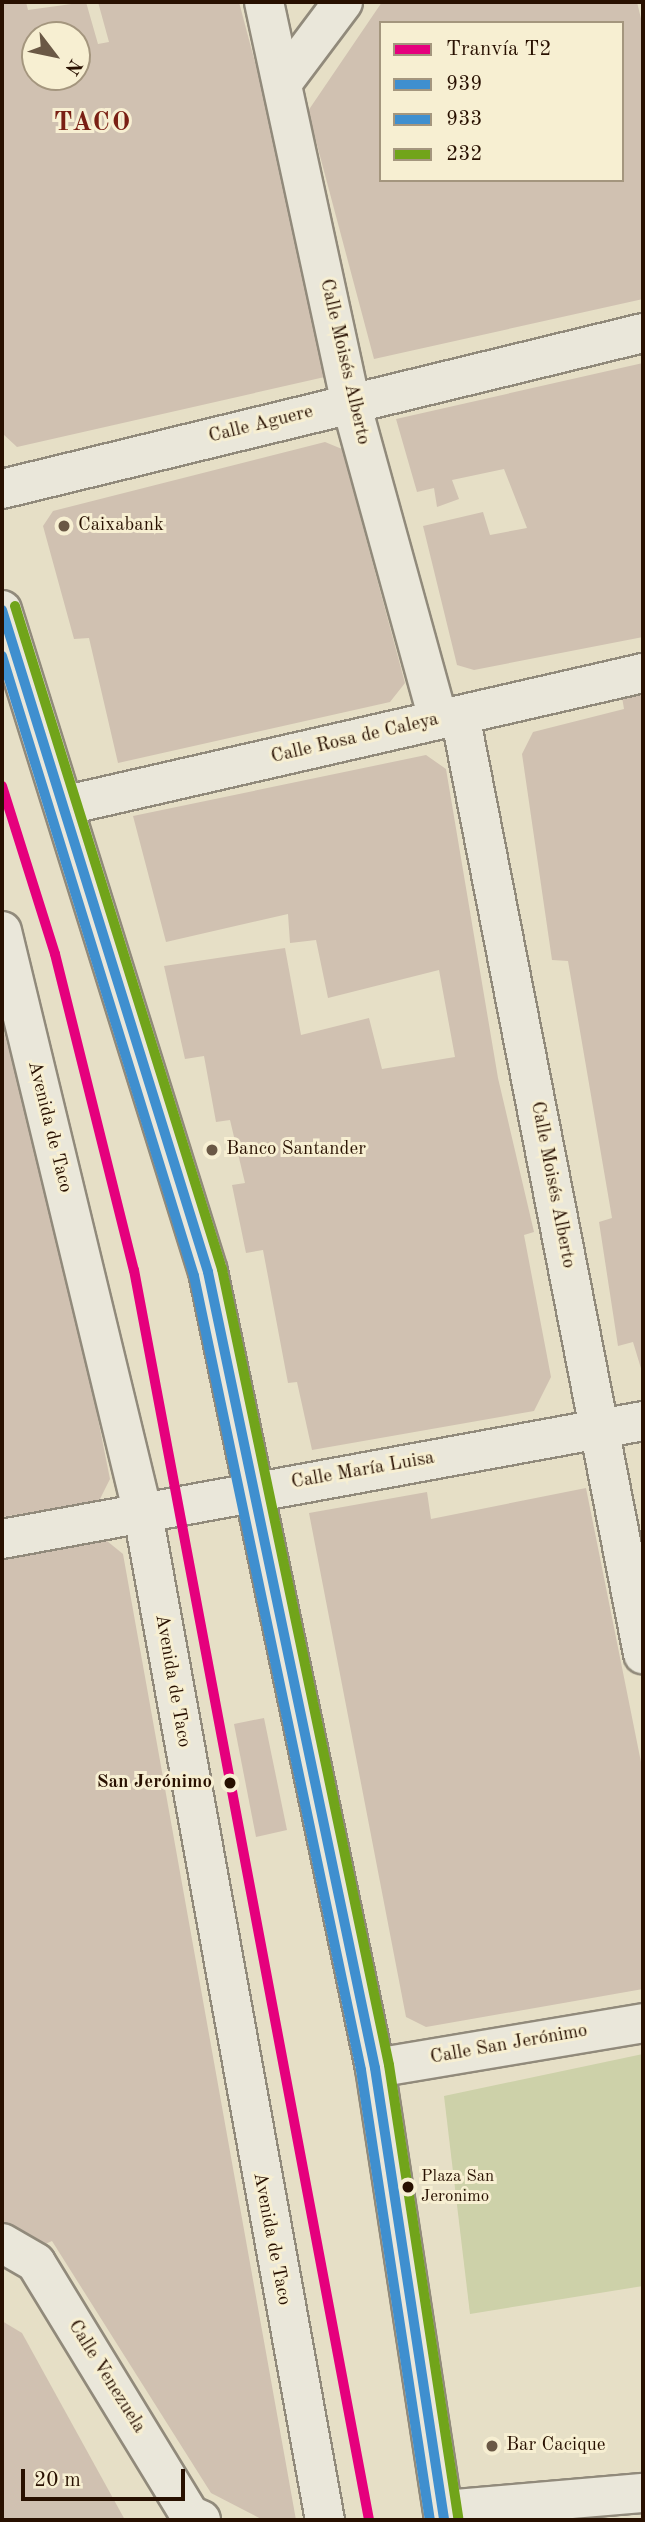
<!DOCTYPE html>
<html>
<head>
<meta charset="utf-8">
<style>
	body { margin:0 }
	#map { position:relative; width:645px; height:2522px; overflow:hidden; background:#e6dfc6; font-family:"Old Standard TT",serif }
	div>[style] { position:absolute }
	.green>* { inset:0; background:#cdd1a9 }
	.building>* { inset:0; background:#d0c1b1 }
	.roads { filter:drop-shadow(2px 0 #918a7b) drop-shadow(-2px 0 #918a7b) drop-shadow(0 2px #918a7b) drop-shadow(0 -2px #918a7b) }
	.street>* { height:38px; margin:-19px; padding:0 19px; transform-origin:19px; border-radius:19px; background:#eae7da }
	.secondary>* { height:38px; margin:-19px; padding:0 19px; transform-origin:19px; border-radius:19px; background:#eae7da }
	.bus-1>* { height:10px; margin:-5px; padding:0 5px; transform-origin:5px; border-radius:5px; background:#3f8fcf }
	.bus-2>* { height:10px; margin:-5px; padding:0 5px; transform-origin:5px; border-radius:5px; background:#3f8fcf }
	.bus-3>* { height:10px; margin:-5px; padding:0 5px; transform-origin:5px; border-radius:5px; background:#71a41a }
	.tram-1>* { height:10px; margin:-5px; padding:0 5px; transform-origin:5px; border-radius:5px; background:#e5007d }
	.dots>* { width:19px; height:19px; translate:-50% -50%; box-sizing:border-box; border:4px solid #f7efd2; border-radius:50% }
	span { translate:-50% -50%; white-space:nowrap; text-align:center; line-height:1.15; -webkit-text-stroke:6px #f7efd2; paint-order:stroke }
	.bus-label { font-size:17px; color:#281000 }
	.left { translate:0 -50%; text-align:left }
	.street-label { font-size:19px; color:#281000 }
	.poi-label { font-size:19px; color:#281000 }
	.stop-label { font-size:19px; color:#281000; font-weight:700 }
	.right { translate:-100% -50%; text-align:right }
	.district-label { font-size:26px; color:#7a1f14; font-weight:700; letter-spacing:2px }
	.frame { position:absolute; inset:0; border:4px solid #281000; pointer-events:none }
	.legend { position:absolute; left:379px; top:21px; width:245px; height:161px; box-sizing:border-box; background:#f7efd2; border:2px solid #a4967e; margin:0; padding:9px 12px; list-style:none; font-size:21px; color:#281000 }
	.legend li { display:flex; align-items:center; gap:14px; height:35px }
	.legend b { width:35px; border:2px solid #a4967e }
	.north { position:absolute; left:21px; top:21px; width:70px; height:70px; box-sizing:border-box; background:#f7efd2; border:2px solid #a4967e; border-radius:50%; rotate:122deg; font-size:19px; font-weight:700; line-height:28px; text-align:center; color:#281000 }
	.north::after { content:''; display:block; margin:auto; width:24px; height:32px; background:#6a5845; clip-path:polygon(50% 0,100% 100%,50% 72%,0 100%) }
	.scale { position:absolute; left:21px; top:2469px; width:164px; height:32px; box-sizing:border-box; border:4px solid #281000; border-top:0; padding-left:9px; font-size:21px; line-height:24px; white-space:nowrap; color:#281000; -webkit-text-stroke:5px #f7efd2; paint-order:stroke }
</style>
</head>
<body>
<div id="map">
	<div class="green">
		<div style="clip-path:polygon(643px 2054px,643px 2286px,470px 2314px,444px 2096px)"></div>
	</div>
	<div class="building">
		<div style="clip-path:polygon(evenodd,2px 2px,26px 2px,28px 10px,86px 2px,98px 44px,109px 42px,98px 2px,239px 2px,338px 374px,17px 447px,3px 434px,2px 2px,35px 35px,77px 35px,77px 77px,35px 77px,35px 35px)"></div>
		<div style="clip-path:polygon(evenodd,382px 2px,637px 2px,643px 27px,643px 299px,374px 359px,308px 111px,382px 2px,381px 23px,622px 23px,622px 180px,381px 180px,381px 23px)"></div>
		<div style="clip-path:polygon(643px 363px,643px 637px,474px 670px,457px 665px,423px 526px,483px 512px,490px 535px,527px 528px,504px 469px,452px 480px,459px 499px,437px 507px,434px 488px,417px 492px,396px 419px)"></div>
		<div style="clip-path:polygon(325px 442px,342px 449px,405px 683px,390px 702px,118px 763px,89px 638px,74px 639px,43px 526px,53px 511px)"></div>
		<div style="clip-path:polygon(643px 686px,643px 1375px,633px 1342px,618px 1346px,599px 1222px,612px 1218px,568px 961px,552px 960px,522px 754px,533px 732px,624px 709px,621px 691px)"></div>
		<div style="clip-path:polygon(426px 755px,446px 769px,498px 1078px,534px 1232px,524px 1235px,551px 1377px,534px 1411px,312px 1450px,297px 1382px,288px 1383px,263px 1250px,246px 1253px,232px 1185px,245px 1183px,230px 1120px,216px 1122px,204px 1056px,185px 1059px,164px 966px,285px 948px,301px 1035px,369px 1018px,382px 1069px,455px 1057px,439px 970px,328px 998px,316px 940px,290px 943px,288px 914px,166px 942px,133px 816px)"></div>
		<div style="clip-path:polygon(2px 1025px,18px 1083px,30px 1079px,110px 1479px,99px 1501px,2px 1517px)"></div>
		<div style="clip-path:polygon(586px 1488px,643px 1772px,643px 1989px,426px 2027px,406px 2017px,309px 1513px,427px 1492px,431px 1519px)"></div>
		<div style="clip-path:polygon(107px 1541px,123px 1554px,296px 2520px,263px 2520px,211px 2493px,52px 2241px,32px 2250px,2px 2228px,2px 1560px)"></div>
		<div style="clip-path:polygon(264px 1718px,287px 1830px,256px 1837px,234px 1724px)"></div>
		<div style="clip-path:polygon(2px 2321px,22px 2333px,125px 2520px,2px 2520px)"></div>
	</div>
	<div class="roads">
		<div class="street">
			<div style="left:264px;top:2px;width:410px;rotate:77.8deg"></div>
			<div style="left:351px;top:403px;width:328px;rotate:74.6deg"></div>
			<div style="left:283px;top:82px;width:100px;rotate:-53.1deg"></div>
			<div style="left:2px;top:489px;width:660px;rotate:-13.68deg"></div>
			<div style="left:460px;top:715px;width:957px;rotate:78.97deg"></div>
			<div style="left:67px;top:805px;width:591px;rotate:-12.91deg"></div>
			<div style="left:2px;top:931px;width:600px;rotate:76.4deg"></div>
			<div style="left:143px;top:1514px;width:1022px;rotate:79.75deg"></div>
			<div style="left:2px;top:1539px;width:652px;rotate:-10.43deg"></div>
			<div style="left:375px;top:2068px;width:272px;rotate:-9.5deg"></div>
			<div style="left:2px;top:2243px;width:39px;rotate:30deg"></div>
			<div style="left:36px;top:2263px;width:295px;rotate:58.6deg"></div>
			<div style="left:190px;top:2515px;width:12px;rotate:24deg"></div>
			<div style="left:443px;top:2510px;width:201px;rotate:-4.9deg"></div>
		</div>
		<div class="secondary">
			<div style="left:2px;top:610px;width:693px;rotate:72.71deg"></div>
			<div style="left:208px;top:1272px;width:813px;rotate:78.15deg"></div>
			<div style="left:375px;top:2068px;width:457px;rotate:81.3deg"></div>
		</div>
	</div>
	<div class="bus-1">
		<div style="left:2px;top:610px;width:693px;rotate:72.71deg"></div>
		<div style="left:208px;top:1272px;width:813px;rotate:78.15deg"></div>
		<div style="left:375px;top:2068px;width:457px;rotate:81.3deg"></div>
	</div>
	<div class="bus-2">
		<div style="left:2px;top:656px;width:649px;rotate:72.79deg"></div>
		<div style="left:194px;top:1276px;width:811px;rotate:78.12deg"></div>
		<div style="left:361px;top:2070px;width:455px;rotate:81.3deg"></div>
	</div>
	<div class="bus-3">
		<div style="left:15px;top:606px;width:695px;rotate:72.66deg"></div>
		<div style="left:222px;top:1269px;width:813px;rotate:78.15deg"></div>
		<div style="left:389px;top:2065px;width:458px;rotate:81.3deg"></div>
	</div>
	<div class="tram-1">
		<div style="left:2px;top:786px;width:176px;rotate:72.5deg"></div>
		<div style="left:55px;top:954px;width:326px;rotate:76deg"></div>
		<div style="left:134px;top:1270px;width:1272px;rotate:79.35deg"></div>
	</div>
	<div class="dots">
		<div style="left:64px;top:526px;background:#6a5845"></div>
		<div style="left:212px;top:1150px;background:#6a5845"></div>
		<div style="left:230px;top:1783px;background:#281000"></div>
		<div style="left:408px;top:2187px;background:#281000"></div>
		<div style="left:492px;top:2446px;background:#6a5845"></div>
	</div>
	<div class="bus-label">
		<span class="left" style="left:421px;top:2187px">Plaza San<br>Jeronimo</span>
	</div>
	<div class="street-label">
		<span style="left:344px;top:362px;rotate:77deg">Calle Moisés Alberto</span>
		<span style="left:261px;top:425px;rotate:-14deg">Calle Aguere</span>
		<span style="left:355px;top:739px;rotate:-13deg">Calle Rosa de Caleya</span>
		<span style="left:49px;top:1127px;rotate:76deg">Avenida de Taco</span>
		<span style="left:552px;top:1185px;rotate:79deg">Calle Moisés Alberto</span>
		<span style="left:363px;top:1471px;rotate:-10deg">Calle María Luisa</span>
		<span style="left:172px;top:1681px;rotate:80deg">Avenida de Taco</span>
		<span style="left:509px;top:2045px;rotate:-10deg">Calle San Jerónimo</span>
		<span style="left:271px;top:2239px;rotate:79deg">Avenida de Taco</span>
		<span style="left:106px;top:2377px;rotate:58deg">Calle Venezuela</span>
	</div>
	<div class="poi-label">
		<span class="left" style="left:78px;top:526px">Caixabank</span>
		<span class="left" style="left:226px;top:1150px">Banco Santander</span>
		<span class="left" style="left:506px;top:2446px">Bar Cacique</span>
	</div>
	<div class="stop-label">
		<span class="right" style="left:212px;top:1783px">San Jerónimo</span>
	</div>
	<div class="district-label">
		<span style="left:93px;top:124px">TACO</span>
	</div>
	<div class="frame"></div>
	<ul class="legend">
	<li><b style="height:9px;background:#e5007d"></b>Tranvía T2</li>
	<li><b style="height:9px;background:#3f8fcf"></b>939</li>
	<li><b style="height:9px;background:#3f8fcf"></b>933</li>
	<li><b style="height:9px;background:#71a41a"></b>232</li>
	</ul>
	<div class="north">N</div>
	<div class="scale">20 m</div>
</div>
</body>
</html>
